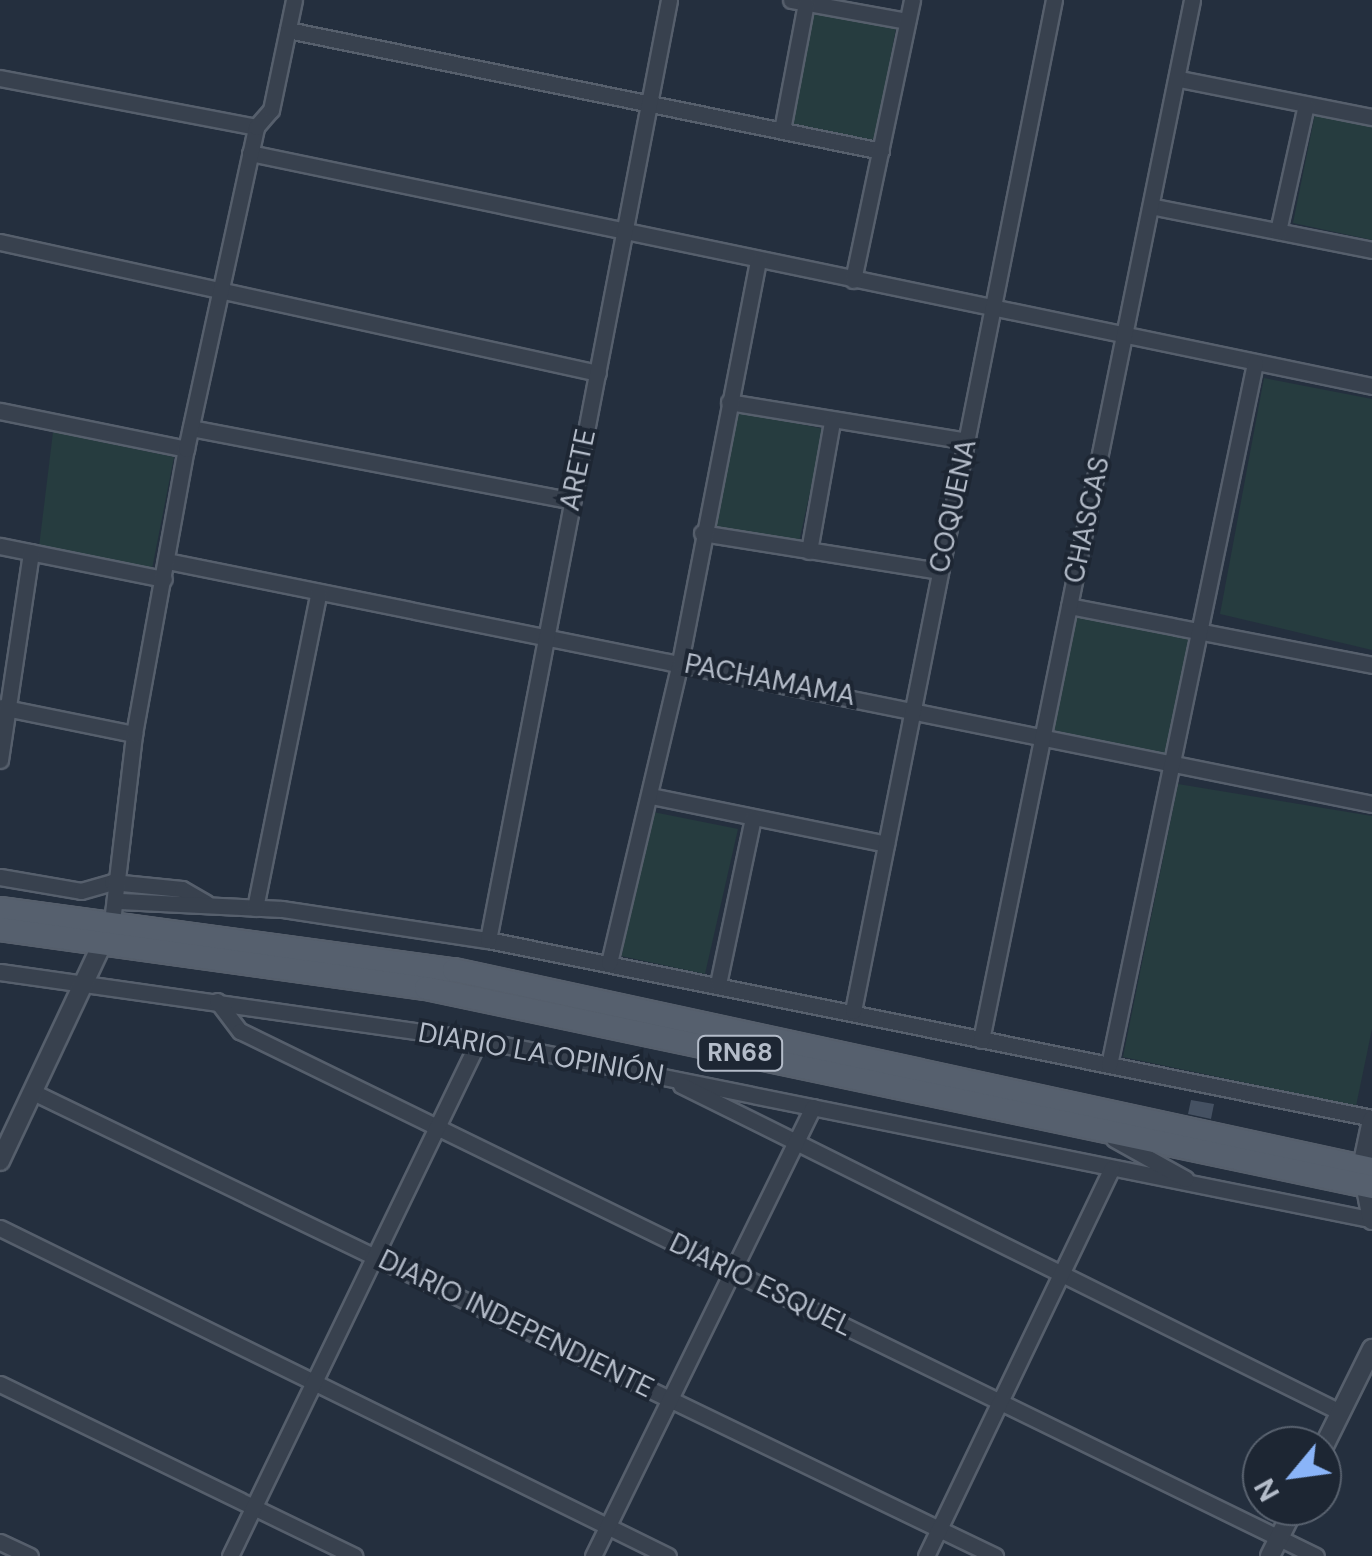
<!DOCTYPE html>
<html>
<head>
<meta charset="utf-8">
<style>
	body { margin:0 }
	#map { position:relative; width:1372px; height:1556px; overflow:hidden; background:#242f3e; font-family:"DM Sans",sans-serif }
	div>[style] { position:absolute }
	.green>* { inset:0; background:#263c3f }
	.building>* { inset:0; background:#455162 }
	.roads { filter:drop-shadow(2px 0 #565f6c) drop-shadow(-2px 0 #565f6c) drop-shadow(0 2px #565f6c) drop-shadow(0 -2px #565f6c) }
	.minor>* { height:15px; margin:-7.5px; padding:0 7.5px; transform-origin:7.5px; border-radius:7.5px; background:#38414e }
	.tertiary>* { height:18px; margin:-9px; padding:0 9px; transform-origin:9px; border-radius:9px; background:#38414e }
	.primary>* { height:22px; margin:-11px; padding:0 11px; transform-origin:11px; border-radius:11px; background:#56606e }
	span { translate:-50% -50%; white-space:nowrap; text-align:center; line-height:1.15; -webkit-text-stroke:8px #1d2633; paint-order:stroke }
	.shield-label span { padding:2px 8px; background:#1d2633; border:2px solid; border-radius:8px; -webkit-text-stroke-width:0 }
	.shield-label { font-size:25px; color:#b4bcc9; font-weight:700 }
	.street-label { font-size:28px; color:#b4bcc9 }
	.north { position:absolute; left:1242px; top:1426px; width:100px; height:100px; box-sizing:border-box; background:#1d2633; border:2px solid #59626f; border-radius:50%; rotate:241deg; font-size:28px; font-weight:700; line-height:40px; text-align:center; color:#b4bcc9 }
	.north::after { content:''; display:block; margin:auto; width:35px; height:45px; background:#8ab4f8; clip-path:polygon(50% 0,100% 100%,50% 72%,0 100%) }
</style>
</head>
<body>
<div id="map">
	<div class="green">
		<div style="clip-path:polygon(812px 10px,896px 28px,875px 140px,790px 125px)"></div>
		<div style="clip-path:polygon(1315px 114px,1372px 126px,1372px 240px,1293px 223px)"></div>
		<div style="clip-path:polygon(1264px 378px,1372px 399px,1372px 650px,1220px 614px)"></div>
		<div style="clip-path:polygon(732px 410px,824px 429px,799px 542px,709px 526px)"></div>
		<div style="clip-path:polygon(53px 432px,174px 457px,152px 569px,39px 547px)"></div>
		<div style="clip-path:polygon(1073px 615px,1190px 638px,1166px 755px,1053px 730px)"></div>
		<div style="clip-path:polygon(1178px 784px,1372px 816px,1372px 1029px,1356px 1106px,1123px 1057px)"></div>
		<div style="clip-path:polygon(653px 812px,738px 829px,705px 974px,621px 956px)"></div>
	</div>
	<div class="building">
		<div style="clip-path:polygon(1191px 1100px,1214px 1104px,1211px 1119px,1188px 1114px)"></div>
	</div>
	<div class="roads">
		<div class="minor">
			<div style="left:791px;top:0;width:118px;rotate:10.3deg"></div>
			<div style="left:288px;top:30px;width:605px;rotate:11.53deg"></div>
			<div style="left:0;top:78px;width:261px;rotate:10.8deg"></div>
			<div style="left:1180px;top:79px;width:196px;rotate:11.2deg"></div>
			<div style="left:782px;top:130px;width:129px;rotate:-79.3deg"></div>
			<div style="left:250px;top:153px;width:1146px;rotate:11.73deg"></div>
			<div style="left:1155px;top:207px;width:221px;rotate:11.2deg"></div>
			<div style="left:1278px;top:231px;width:129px;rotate:-77.5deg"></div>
			<div style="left:0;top:242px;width:612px;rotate:12.36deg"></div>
			<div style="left:853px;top:280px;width:286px;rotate:-78.1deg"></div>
			<div style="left:729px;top:402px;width:240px;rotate:9.3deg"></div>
			<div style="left:0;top:411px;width:190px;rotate:11.5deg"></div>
			<div style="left:191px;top:428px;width:388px;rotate:10.8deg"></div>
			<div style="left:702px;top:533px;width:240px;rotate:9.1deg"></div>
			<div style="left:0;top:546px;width:167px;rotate:11.4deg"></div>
			<div style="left:809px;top:551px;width:131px;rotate:-79.9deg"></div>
			<div style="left:167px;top:561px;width:1229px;rotate:11.4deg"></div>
			<div style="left:1069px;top:606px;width:309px;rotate:11deg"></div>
			<div style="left:1px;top:707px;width:136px;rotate:11.5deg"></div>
			<div style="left:0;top:760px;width:210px;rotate:-81.5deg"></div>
			<div style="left:651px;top:796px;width:240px;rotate:11.5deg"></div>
			<div style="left:0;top:877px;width:82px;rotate:9.8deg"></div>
			<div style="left:81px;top:891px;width:32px;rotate:-16deg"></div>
			<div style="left:112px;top:882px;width:70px;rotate:5.7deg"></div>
			<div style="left:182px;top:889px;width:28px;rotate:30deg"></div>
			<div style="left:120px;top:901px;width:162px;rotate:2.8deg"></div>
			<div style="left:282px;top:909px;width:208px;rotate:8.6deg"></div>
			<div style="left:488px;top:940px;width:902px;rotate:11.38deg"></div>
			<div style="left:255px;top:908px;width:322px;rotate:-78.6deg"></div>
			<div style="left:112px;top:922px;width:189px;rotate:-83.3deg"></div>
			<div style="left:134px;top:734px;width:290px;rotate:-79.7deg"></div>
			<div style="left:186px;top:449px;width:330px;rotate:-77.7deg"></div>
			<div style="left:256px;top:127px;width:23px;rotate:-49deg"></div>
			<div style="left:271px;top:110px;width:112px;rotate:-78.2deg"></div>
			<div style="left:488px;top:940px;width:957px;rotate:-79.1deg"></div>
			<div style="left:609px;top:963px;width:309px;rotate:-76.7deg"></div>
			<div style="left:680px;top:662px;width:409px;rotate:-79deg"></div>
			<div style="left:0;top:972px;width:484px;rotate:8.1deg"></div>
			<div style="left:479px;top:1040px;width:908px;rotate:11.37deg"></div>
			<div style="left:718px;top:984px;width:170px;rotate:-78.1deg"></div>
			<div style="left:217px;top:1001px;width:38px;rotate:53deg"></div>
			<div style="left:240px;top:1031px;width:1197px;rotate:26.01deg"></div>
			<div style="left:853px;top:1011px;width:1031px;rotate:-78.76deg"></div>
			<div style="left:981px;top:1040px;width:1061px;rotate:-78.53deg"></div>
			<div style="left:1109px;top:1065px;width:717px;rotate:-78.25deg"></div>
			<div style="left:681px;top:1085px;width:736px;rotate:26.39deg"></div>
			<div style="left:35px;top:1093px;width:1066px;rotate:25.75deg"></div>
			<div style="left:1114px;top:1139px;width:82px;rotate:29.1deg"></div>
			<div style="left:0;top:1228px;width:744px;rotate:26.15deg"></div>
			<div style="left:0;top:1384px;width:394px;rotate:25.9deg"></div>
			<div style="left:0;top:1542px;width:33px;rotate:25deg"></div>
			<div style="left:230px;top:1556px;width:573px;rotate:-64.24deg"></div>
			<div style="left:593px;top:1556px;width:500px;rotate:-63.9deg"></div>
			<div style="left:926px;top:1556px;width:430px;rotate:-64.4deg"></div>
		</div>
		<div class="tertiary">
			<div style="left:1372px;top:1120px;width:48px;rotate:102deg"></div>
			<div style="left:1362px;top:1167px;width:54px;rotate:79.3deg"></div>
			<div style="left:0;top:1161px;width:253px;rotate:-64.8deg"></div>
			<div style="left:1322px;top:1450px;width:113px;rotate:-63.7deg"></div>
			<div style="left:1270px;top:1556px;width:56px;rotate:-63.4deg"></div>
		</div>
		<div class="primary">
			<div style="left:0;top:909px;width:458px;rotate:7.7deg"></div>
			<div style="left:454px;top:970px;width:939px;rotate:12.23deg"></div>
			<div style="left:0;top:929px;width:430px;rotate:7.9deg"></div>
			<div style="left:426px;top:988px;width:967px;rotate:11.88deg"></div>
		</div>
	</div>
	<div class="shield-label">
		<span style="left:740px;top:1053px">RN68</span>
	</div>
	<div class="street-label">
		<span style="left:578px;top:470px;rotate:-78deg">ARETE</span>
		<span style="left:953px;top:506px;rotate:-78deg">COQUENA</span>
		<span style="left:1087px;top:520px;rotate:-78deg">CHASCAS</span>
		<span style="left:770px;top:680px;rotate:11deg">PACHAMAMA</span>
		<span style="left:541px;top:1054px;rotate:10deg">DIARIO LA OPINIÓN</span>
		<span style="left:761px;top:1285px;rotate:26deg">DIARIO ESQUEL</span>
		<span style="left:516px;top:1324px;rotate:26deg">DIARIO INDEPENDIENTE</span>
	</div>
	<div class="north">N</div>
</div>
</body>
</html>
